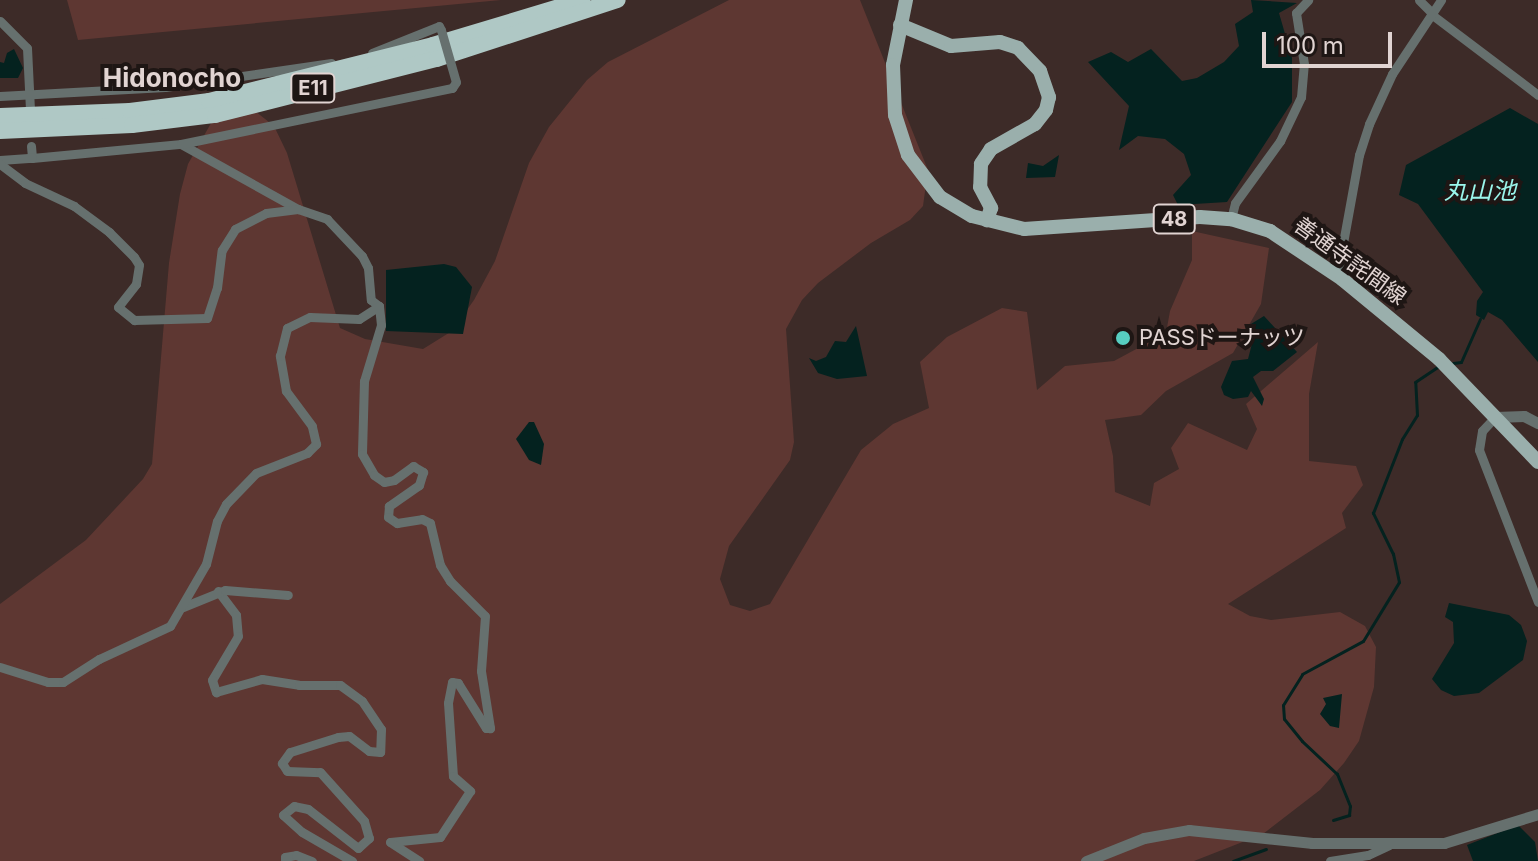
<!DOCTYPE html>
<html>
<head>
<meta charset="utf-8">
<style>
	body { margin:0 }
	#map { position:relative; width:1538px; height:861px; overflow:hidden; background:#3d2b28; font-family:Inter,"Noto Sans JP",sans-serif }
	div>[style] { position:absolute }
	.green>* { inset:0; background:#5e3732 }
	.water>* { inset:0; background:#04221f }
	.stream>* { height:3px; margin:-1.5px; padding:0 1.5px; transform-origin:1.5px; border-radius:1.5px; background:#04221f }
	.minor>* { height:9px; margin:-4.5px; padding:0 4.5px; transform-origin:4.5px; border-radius:4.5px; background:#66706e }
	.tertiary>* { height:11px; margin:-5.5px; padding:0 5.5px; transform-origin:5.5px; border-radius:5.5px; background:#66706e }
	.primary>* { height:14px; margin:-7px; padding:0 7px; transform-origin:7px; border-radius:7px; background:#9aafac }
	.motorway>* { height:16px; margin:-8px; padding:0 8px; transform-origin:8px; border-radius:8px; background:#afc8c5 }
	.minor-bridge>* { height:9px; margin:-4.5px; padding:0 4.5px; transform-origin:4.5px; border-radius:4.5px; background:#66706e }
	.dots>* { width:22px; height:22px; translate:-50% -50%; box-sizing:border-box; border:4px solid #1e1614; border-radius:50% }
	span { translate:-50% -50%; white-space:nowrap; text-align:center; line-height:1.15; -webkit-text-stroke:8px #1e1614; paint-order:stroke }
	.shield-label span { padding:2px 6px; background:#1e1614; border:2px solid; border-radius:6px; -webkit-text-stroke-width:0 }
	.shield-label { font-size:20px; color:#e1d4d2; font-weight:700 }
	.street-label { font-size:22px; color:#e1d4d2 }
	.poi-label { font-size:22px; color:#e1d4d2 }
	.left { translate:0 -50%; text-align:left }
	.water-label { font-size:24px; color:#9af6eb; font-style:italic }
	.quarter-label { font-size:26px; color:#e1d4d2; font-weight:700 }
	.scale { position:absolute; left:1262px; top:32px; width:130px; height:36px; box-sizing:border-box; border:4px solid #e1d4d2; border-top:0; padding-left:10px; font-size:24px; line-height:28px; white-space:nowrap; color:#e1d4d2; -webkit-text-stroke:6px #1e1614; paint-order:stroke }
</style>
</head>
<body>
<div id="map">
	<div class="green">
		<div style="clip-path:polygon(67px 0,501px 0,78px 40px)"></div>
		<div style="clip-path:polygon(729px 0,860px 0,928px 170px,923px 206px,910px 220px,871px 243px,818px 283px,802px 300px,786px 329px,794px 442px,790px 460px,729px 546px,720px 579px,730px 605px,750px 611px,770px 604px,861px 450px,893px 424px,929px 408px,920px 362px,947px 337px,1002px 308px,1027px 312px,1037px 390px,1065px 366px,1114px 361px,1166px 333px,1170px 311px,1192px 260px,1192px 231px,1269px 248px,1261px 304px,1233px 353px,1166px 391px,1141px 415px,1105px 420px,1113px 456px,1115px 492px,1150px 506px,1154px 483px,1179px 469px,1171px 448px,1188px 423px,1247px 450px,1257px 429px,1246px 404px,1318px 342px,1309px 394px,1309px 461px,1356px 466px,1363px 485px,1342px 513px,1346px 528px,1228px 604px,1250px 616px,1271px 620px,1340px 612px,1365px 626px,1376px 647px,1374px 687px,1359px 741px,1344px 763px,1320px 790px,1263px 834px,1194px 861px,0 861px,0 604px,86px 540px,143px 479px,152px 464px,169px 263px,180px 194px,188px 164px,215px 116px,251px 108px,274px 126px,287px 153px,340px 328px,365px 339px,423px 349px,452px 331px,474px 300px,495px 261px,529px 163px,549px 127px,587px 80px,608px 62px)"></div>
	</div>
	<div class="water">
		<div style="clip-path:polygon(1251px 0,1297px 3px,1279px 13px,1292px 58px,1292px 102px,1227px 202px,1178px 205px,1173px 195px,1191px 175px,1184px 154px,1165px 139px,1138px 136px,1119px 150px,1129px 106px,1088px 62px,1111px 52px,1128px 62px,1151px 49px,1182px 81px,1197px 78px,1224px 62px,1239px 46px,1235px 24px,1253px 12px)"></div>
		<div style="clip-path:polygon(14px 49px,23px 68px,18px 78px,0 78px,0 62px,4px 63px,7px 53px)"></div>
		<div style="clip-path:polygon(1510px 108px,1538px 124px,1538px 362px,1502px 320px,1488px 312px,1484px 320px,1476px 315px,1477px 301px,1483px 292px,1418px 204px,1399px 195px,1406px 165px)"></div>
		<div style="clip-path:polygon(1059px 155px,1055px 177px,1026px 178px,1028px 163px,1043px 166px)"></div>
		<div style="clip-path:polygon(444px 264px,456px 267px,472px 287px,463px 334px,386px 331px,386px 270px)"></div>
		<div style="clip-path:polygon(1264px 316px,1297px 352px,1273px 371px,1261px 371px,1253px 377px,1264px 399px,1262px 406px,1251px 391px,1248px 397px,1233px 399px,1224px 395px,1221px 387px,1232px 361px,1248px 359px,1253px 340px,1251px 324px)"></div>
		<div style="clip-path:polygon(856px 326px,867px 376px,837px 379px,818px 373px,809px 358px,816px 361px,826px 357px,835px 341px,846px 342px)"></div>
		<div style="clip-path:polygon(529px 422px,534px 422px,544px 444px,541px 465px,529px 460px,516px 439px)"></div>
		<div style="clip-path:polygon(1449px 603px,1509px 615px,1521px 625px,1527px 641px,1523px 660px,1479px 693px,1454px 696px,1441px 690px,1432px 679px,1454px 643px,1453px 622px,1445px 617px)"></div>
		<div style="clip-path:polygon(1342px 694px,1339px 728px,1330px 726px,1320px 714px,1326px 704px,1323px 698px)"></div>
		<div style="clip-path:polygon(1518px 825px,1535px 842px,1538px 861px,1473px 861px,1467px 845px)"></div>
	</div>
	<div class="stream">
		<div style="left:1453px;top:363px;width:8px;rotate:-7deg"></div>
		<div style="left:1461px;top:362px;width:47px;rotate:-66.2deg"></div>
		<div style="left:1333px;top:820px;width:17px;rotate:-17deg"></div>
		<div style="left:1349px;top:815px;width:9px;rotate:-84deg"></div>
		<div style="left:1350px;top:806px;width:35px;rotate:-112deg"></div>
		<div style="left:1337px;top:774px;width:48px;rotate:-136.7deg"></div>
		<div style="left:1302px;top:741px;width:28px;rotate:-129deg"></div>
		<div style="left:1284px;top:719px;width:14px;rotate:-94deg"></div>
		<div style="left:1283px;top:705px;width:36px;rotate:-58deg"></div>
		<div style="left:1302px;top:674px;width:69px;rotate:-28.4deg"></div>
		<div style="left:1363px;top:641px;width:69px;rotate:-58.6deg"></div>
		<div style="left:1399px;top:582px;width:29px;rotate:-102deg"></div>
		<div style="left:1393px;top:554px;width:46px;rotate:-116deg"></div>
		<div style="left:1373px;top:513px;width:79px;rotate:-68.6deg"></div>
		<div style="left:1402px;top:439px;width:28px;rotate:-58deg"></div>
		<div style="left:1417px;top:415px;width:33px;rotate:-93deg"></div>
		<div style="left:1415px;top:382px;width:27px;rotate:-34deg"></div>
		<div style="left:1233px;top:861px;width:35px;rotate:-20deg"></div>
	</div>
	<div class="minor">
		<div style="left:1419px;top:0;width:18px;rotate:45deg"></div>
		<div style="left:1431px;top:14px;width:134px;rotate:37.1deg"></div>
		<div style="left:0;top:21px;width:38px;rotate:45deg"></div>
		<div style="left:27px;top:48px;width:62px;rotate:87.2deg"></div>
		<div style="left:372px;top:53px;width:72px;rotate:-21.9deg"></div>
		<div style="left:439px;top:26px;width:4px;rotate:63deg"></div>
		<div style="left:0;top:96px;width:165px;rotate:-3.1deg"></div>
		<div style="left:165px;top:87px;width:168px;rotate:-8.2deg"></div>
		<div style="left:181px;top:144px;width:134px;rotate:29.1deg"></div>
		<div style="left:298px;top:209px;width:31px;rotate:19deg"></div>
		<div style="left:327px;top:219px;width:51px;rotate:46.6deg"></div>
		<div style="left:362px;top:256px;width:13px;rotate:63deg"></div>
		<div style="left:368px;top:268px;width:32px;rotate:85deg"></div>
		<div style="left:371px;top:300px;width:10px;rotate:37deg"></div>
		<div style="left:379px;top:306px;width:19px;rotate:84deg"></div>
		<div style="left:381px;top:325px;width:59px;rotate:106.9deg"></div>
		<div style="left:364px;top:381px;width:73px;rotate:91.6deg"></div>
		<div style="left:362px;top:454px;width:24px;rotate:60deg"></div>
		<div style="left:374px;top:475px;width:12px;rotate:35deg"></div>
		<div style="left:384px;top:482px;width:10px;rotate:-11deg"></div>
		<div style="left:394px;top:480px;width:24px;rotate:-36deg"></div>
		<div style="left:413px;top:466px;width:12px;rotate:31deg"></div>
		<div style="left:423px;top:472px;width:14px;rotate:107deg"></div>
		<div style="left:419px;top:485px;width:37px;rotate:145deg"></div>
		<div style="left:389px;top:506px;width:11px;rotate:95deg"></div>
		<div style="left:388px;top:517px;width:11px;rotate:34deg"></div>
		<div style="left:397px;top:523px;width:25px;rotate:-9deg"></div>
		<div style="left:422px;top:519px;width:9px;rotate:27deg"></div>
		<div style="left:430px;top:523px;width:43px;rotate:76.6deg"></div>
		<div style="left:440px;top:565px;width:19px;rotate:58deg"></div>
		<div style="left:450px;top:581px;width:49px;rotate:45deg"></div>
		<div style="left:485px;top:616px;width:55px;rotate:94.2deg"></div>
		<div style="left:481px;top:671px;width:58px;rotate:81deg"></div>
		<div style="left:490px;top:728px;width:4px;rotate:180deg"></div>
		<div style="left:486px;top:728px;width:53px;rotate:-121.9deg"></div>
		<div style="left:458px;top:683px;width:6px;rotate:-171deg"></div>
		<div style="left:452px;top:682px;width:21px;rotate:101deg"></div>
		<div style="left:448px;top:703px;width:73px;rotate:86.1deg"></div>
		<div style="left:453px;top:776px;width:23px;rotate:41deg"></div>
		<div style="left:470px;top:791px;width:55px;rotate:123.1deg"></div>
		<div style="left:440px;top:837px;width:50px;rotate:174.3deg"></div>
		<div style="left:390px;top:842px;width:35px;rotate:33deg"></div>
		<div style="left:31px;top:146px;width:12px;rotate:85deg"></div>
		<div style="left:32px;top:158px;width:150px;rotate:-5.4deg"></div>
		<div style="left:181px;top:144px;width:277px;rotate:-11.7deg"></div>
		<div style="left:452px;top:88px;width:7px;rotate:-56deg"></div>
		<div style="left:0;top:160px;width:32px;rotate:-4deg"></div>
		<div style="left:0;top:164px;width:31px;rotate:37deg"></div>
		<div style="left:25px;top:183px;width:54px;rotate:25.1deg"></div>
		<div style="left:74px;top:206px;width:44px;rotate:36.6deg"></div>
		<div style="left:109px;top:232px;width:35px;rotate:45deg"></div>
		<div style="left:134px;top:257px;width:9px;rotate:58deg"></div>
		<div style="left:139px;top:265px;width:19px;rotate:99deg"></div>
		<div style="left:136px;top:284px;width:29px;rotate:128deg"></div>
		<div style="left:118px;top:307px;width:21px;rotate:39deg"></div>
		<div style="left:134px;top:320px;width:73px;rotate:-1.6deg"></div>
		<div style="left:207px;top:318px;width:32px;rotate:-72deg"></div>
		<div style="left:217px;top:288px;width:38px;rotate:-83deg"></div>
		<div style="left:222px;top:250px;width:25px;rotate:-58deg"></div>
		<div style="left:235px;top:229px;width:35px;rotate:-27deg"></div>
		<div style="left:266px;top:213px;width:32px;rotate:-7deg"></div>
		<div style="left:1231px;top:219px;width:16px;rotate:-76deg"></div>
		<div style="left:1235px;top:203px;width:77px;rotate:-54deg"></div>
		<div style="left:1280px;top:141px;width:49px;rotate:-64.5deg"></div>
		<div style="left:1301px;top:97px;width:33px;rotate:-85deg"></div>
		<div style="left:1304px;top:64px;width:52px;rotate:-98.9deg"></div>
		<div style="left:1296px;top:13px;width:18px;rotate:-47deg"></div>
		<div style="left:1337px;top:276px;width:123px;rotate:-79.7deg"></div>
		<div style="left:1359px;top:155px;width:33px;rotate:-72deg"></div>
		<div style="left:1369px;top:124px;width:55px;rotate:-65.3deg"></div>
		<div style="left:1392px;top:74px;width:89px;rotate:-56.5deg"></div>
		<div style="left:1495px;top:417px;width:19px;rotate:133deg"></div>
		<div style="left:1482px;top:431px;width:19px;rotate:99deg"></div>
		<div style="left:1479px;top:450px;width:163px;rotate:68.8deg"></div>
		<div style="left:218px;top:591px;width:30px;rotate:53deg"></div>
		<div style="left:236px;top:615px;width:21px;rotate:85deg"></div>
		<div style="left:238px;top:636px;width:51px;rotate:120.6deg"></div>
		<div style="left:212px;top:680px;width:13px;rotate:72deg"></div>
		<div style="left:216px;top:692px;width:48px;rotate:-15.8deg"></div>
		<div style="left:262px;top:679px;width:37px;rotate:9deg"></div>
		<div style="left:299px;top:685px;width:41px"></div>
		<div style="left:340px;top:685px;width:27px;rotate:36deg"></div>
		<div style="left:362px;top:701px;width:34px;rotate:56deg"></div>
		<div style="left:381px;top:729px;width:23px;rotate:92deg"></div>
		<div style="left:380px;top:752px;width:11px;rotate:-175deg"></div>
		<div style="left:369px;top:751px;width:25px;rotate:-143deg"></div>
		<div style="left:349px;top:736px;width:11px;rotate:175deg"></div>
		<div style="left:338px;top:737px;width:50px;rotate:162.6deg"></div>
		<div style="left:290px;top:752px;width:14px;rotate:126deg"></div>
		<div style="left:282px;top:763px;width:9px;rotate:58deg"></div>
		<div style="left:287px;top:771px;width:33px;rotate:2deg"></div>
		<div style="left:320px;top:772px;width:66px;rotate:48.1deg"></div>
		<div style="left:364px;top:821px;width:18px;rotate:74deg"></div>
		<div style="left:369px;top:838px;width:15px;rotate:138deg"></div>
		<div style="left:358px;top:848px;width:63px;rotate:-142deg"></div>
		<div style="left:308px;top:809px;width:14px;rotate:-168deg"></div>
		<div style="left:294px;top:806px;width:14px;rotate:141deg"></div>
		<div style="left:283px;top:815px;width:25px;rotate:42deg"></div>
		<div style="left:302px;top:832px;width:58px;rotate:30.1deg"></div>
		<div style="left:183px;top:607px;width:45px;rotate:-22deg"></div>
		<div style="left:225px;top:590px;width:63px;rotate:4.5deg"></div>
		<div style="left:0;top:667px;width:50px;rotate:17.4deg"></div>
		<div style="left:48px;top:682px;width:15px"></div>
		<div style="left:63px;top:682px;width:43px;rotate:-32.6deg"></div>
		<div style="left:99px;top:659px;width:78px;rotate:-24.9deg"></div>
		<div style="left:170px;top:626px;width:72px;rotate:-59.9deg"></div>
		<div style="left:206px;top:564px;width:44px;rotate:-75.7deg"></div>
		<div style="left:217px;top:521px;width:19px;rotate:-62deg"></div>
		<div style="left:226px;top:504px;width:43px;rotate:-45.9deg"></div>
		<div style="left:256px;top:473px;width:55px;rotate:-21.4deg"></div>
		<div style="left:307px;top:453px;width:13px;rotate:-45deg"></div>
		<div style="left:316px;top:444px;width:18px;rotate:-103deg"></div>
		<div style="left:312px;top:426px;width:44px;rotate:-126.6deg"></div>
		<div style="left:286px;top:391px;width:36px;rotate:-100deg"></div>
		<div style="left:280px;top:356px;width:29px;rotate:-76deg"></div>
		<div style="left:287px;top:328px;width:25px;rotate:-26deg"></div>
		<div style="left:310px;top:317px;width:49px;rotate:2.3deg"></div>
		<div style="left:359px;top:319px;width:24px;rotate:-33deg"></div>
		<div style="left:285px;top:861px;width:4px;rotate:-90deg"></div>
		<div style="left:285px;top:857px;width:11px;rotate:-10deg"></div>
		<div style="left:296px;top:855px;width:17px;rotate:21deg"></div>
		<div style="left:1330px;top:861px;width:38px;rotate:-9deg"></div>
		<div style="left:1368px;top:855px;width:23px;rotate:-25deg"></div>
	</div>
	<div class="tertiary">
		<div style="left:1495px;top:417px;width:29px;rotate:-2deg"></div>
		<div style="left:1524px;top:416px;width:16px;rotate:27deg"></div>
		<div style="left:1086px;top:861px;width:62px;rotate:-21.6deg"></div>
		<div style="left:1144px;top:838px;width:46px;rotate:-10.1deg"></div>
		<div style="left:1189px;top:830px;width:124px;rotate:6deg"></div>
		<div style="left:1312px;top:843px;width:132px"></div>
		<div style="left:1444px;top:843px;width:98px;rotate:-17.1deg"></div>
	</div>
	<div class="primary">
		<div style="left:906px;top:0;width:66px;rotate:101.3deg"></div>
		<div style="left:893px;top:65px;width:50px;rotate:87.7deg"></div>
		<div style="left:895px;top:115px;width:42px;rotate:72deg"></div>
		<div style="left:908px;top:155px;width:53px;rotate:52.7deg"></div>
		<div style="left:940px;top:197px;width:37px;rotate:31deg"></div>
		<div style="left:972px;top:216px;width:54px;rotate:14deg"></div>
		<div style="left:1024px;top:229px;width:176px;rotate:-3.9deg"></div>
		<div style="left:1200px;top:217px;width:31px;rotate:4deg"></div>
		<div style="left:1231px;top:219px;width:41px;rotate:17.1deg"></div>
		<div style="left:1270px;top:231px;width:87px;rotate:33.7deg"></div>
		<div style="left:1342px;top:279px;width:126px;rotate:39.5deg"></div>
		<div style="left:1439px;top:359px;width:143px;rotate:46.1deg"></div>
		<div style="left:900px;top:25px;width:55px;rotate:22.4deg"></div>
		<div style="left:951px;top:46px;width:49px;rotate:-4.7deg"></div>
		<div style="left:1000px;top:42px;width:19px;rotate:18deg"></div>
		<div style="left:1018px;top:48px;width:32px;rotate:46deg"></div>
		<div style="left:1040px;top:71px;width:28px;rotate:71deg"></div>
		<div style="left:1049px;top:97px;width:13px;rotate:103deg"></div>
		<div style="left:1046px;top:110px;width:18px;rotate:128deg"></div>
		<div style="left:1035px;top:124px;width:51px;rotate:150.4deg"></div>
		<div style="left:991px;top:149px;width:18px;rotate:124deg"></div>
		<div style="left:981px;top:164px;width:23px;rotate:92deg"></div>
		<div style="left:980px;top:187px;width:24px;rotate:62deg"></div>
		<div style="left:991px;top:208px;width:13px;rotate:108deg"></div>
	</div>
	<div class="motorway">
		<div style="left:0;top:116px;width:130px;rotate:-2.2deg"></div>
		<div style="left:130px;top:111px;width:80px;rotate:-7.2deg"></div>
		<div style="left:209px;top:101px;width:231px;rotate:-14deg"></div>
		<div style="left:433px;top:45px;width:156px;rotate:-16.8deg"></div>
		<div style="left:0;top:131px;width:132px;rotate:-2.6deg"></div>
		<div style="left:132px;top:125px;width:84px;rotate:-6.9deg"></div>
		<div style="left:215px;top:115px;width:229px;rotate:-14.2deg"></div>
		<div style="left:437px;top:59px;width:190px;rotate:-18.1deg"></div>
	</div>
	<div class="minor-bridge">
		<div style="left:441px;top:30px;width:54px;rotate:73.9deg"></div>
	</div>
	<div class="dots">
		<div style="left:1123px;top:338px;background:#57cec1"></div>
	</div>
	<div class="shield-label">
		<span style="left:313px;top:88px">E11</span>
		<span style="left:1174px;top:219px">48</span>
	</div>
	<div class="street-label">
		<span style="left:1350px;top:261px;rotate:36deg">善通寺詫間線</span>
	</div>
	<div class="poi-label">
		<span class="left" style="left:1139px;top:338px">PASSドーナッツ</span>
	</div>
	<div class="water-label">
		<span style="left:1480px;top:191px">丸山池</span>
	</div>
	<div class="quarter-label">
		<span style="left:172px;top:78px">Hidonocho</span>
	</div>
	<div class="scale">100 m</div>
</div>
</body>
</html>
